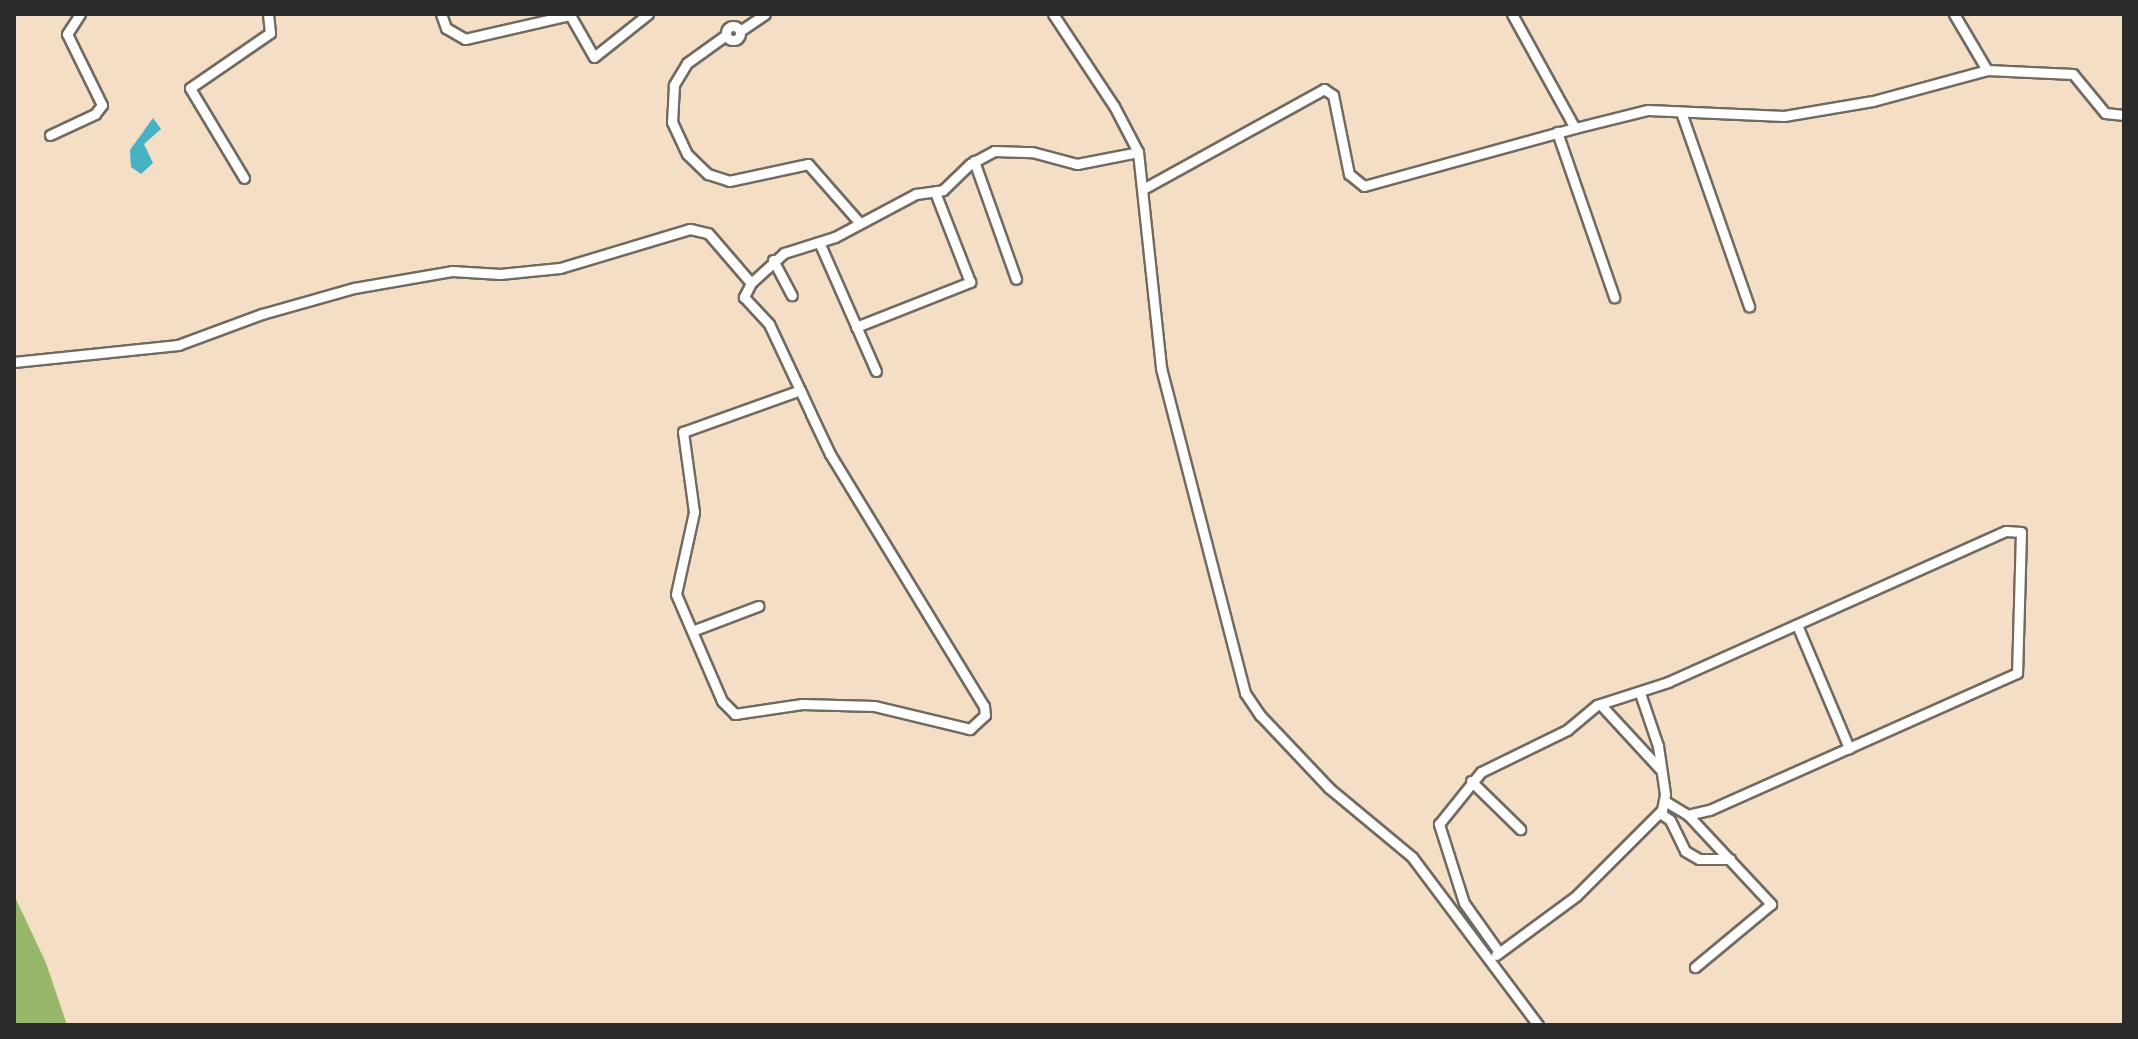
<!DOCTYPE html>
<html>
<head>
<meta charset="utf-8">
<style>
	body { margin:0 }
	#map { position:relative; width:2138px; height:1039px; overflow:hidden; background:#f4dfc6; font-family:Vollkorn,serif }
	div>[style] { position:absolute }
	.forest>* { inset:0; background:#98b76a }
	.water>* { inset:0; background:#48b2c5 }
	.roads { filter:drop-shadow(2px 0 #716a61) drop-shadow(-2px 0 #716a61) drop-shadow(0 2px #716a61) drop-shadow(0 -2px #716a61) }
	.minor>* { height:9px; margin:-4.5px; padding:0 4.5px; transform-origin:4.5px; border-radius:4.5px; background:#fff }
	.minor>.ring { margin:-4.5px; padding:0; box-sizing:content-box; background:none; border:9px solid #fff; border-radius:50% }
	span { translate:-50% -50%; white-space:nowrap; text-align:center; line-height:1.15; -webkit-text-stroke:6px #f7f3e8; paint-order:stroke }
	.frame { position:absolute; inset:0; border:16px solid #2b2b2b; pointer-events:none }
</style>
</head>
<body>
<div id="map">
	<div class="forest">
		<div style="clip-path:polygon(14px 895px,46px 963px,67px 1025px,14px 1025px)"></div>
	</div>
	<div class="water">
		<div style="clip-path:polygon(153px 118px,161px 129px,144px 144px,153px 163px,141px 174px,131px 167px,130px 150px)"></div>
	</div>
	<div class="roads">
		<div class="minor">
			<div style="left:441px;top:14px;width:15px;rotate:70deg"></div>
			<div style="left:446px;top:28px;width:22px;rotate:30deg"></div>
			<div style="left:465px;top:39px;width:108px;rotate:-12.9deg"></div>
			<div style="left:570px;top:15px;width:48px;rotate:60.3deg"></div>
			<div style="left:594px;top:57px;width:69px;rotate:-38.5deg"></div>
			<div style="left:1053px;top:14px;width:110px;rotate:56.5deg"></div>
			<div style="left:1114px;top:106px;width:52px;rotate:62.4deg"></div>
			<div style="left:1138px;top:152px;width:217px;rotate:83.9deg"></div>
			<div style="left:1161px;top:368px;width:336px;rotate:75.5deg"></div>
			<div style="left:1245px;top:693px;width:27px;rotate:56deg"></div>
			<div style="left:1260px;top:715px;width:100px;rotate:46.6deg"></div>
			<div style="left:1329px;top:788px;width:108px;rotate:39.7deg"></div>
			<div style="left:1412px;top:857px;width:210px;rotate:53.1deg"></div>
			<div style="left:1512px;top:14px;width:130px;rotate:61.1deg"></div>
			<div style="left:1575px;top:128px;width:75px;rotate:-13.9deg"></div>
			<div style="left:1648px;top:110px;width:136px;rotate:2.5deg"></div>
			<div style="left:1784px;top:116px;width:90px;rotate:-9.6deg"></div>
			<div style="left:1873px;top:101px;width:118px;rotate:-15.2deg"></div>
			<div style="left:1987px;top:70px;width:86px;rotate:2.7deg"></div>
			<div style="left:2073px;top:74px;width:50px;rotate:50.6deg"></div>
			<div style="left:2105px;top:113px;width:19px;rotate:6deg"></div>
			<div style="left:1954px;top:14px;width:65px;rotate:59.5deg"></div>
			<div class="ring" style="left:726px;top:26px;width:5px;height:5px"></div>
			<div style="left:740px;top:31px;width:30px;rotate:-34deg"></div>
			<div style="left:726px;top:35px;width:48px;rotate:144.3deg"></div>
			<div style="left:687px;top:63px;width:26px;rotate:121deg"></div>
			<div style="left:674px;top:85px;width:37px;rotate:93deg"></div>
			<div style="left:672px;top:122px;width:35px;rotate:65deg"></div>
			<div style="left:687px;top:154px;width:29px;rotate:44deg"></div>
			<div style="left:708px;top:174px;width:22px;rotate:18deg"></div>
			<div style="left:729px;top:181px;width:81px;rotate:-12.1deg"></div>
			<div style="left:808px;top:164px;width:77px;rotate:48.7deg"></div>
			<div style="left:1681px;top:112px;width:206px;rotate:70.7deg"></div>
			<div style="left:1557px;top:132px;width:175px;rotate:70.9deg"></div>
			<div style="left:50px;top:135px;width:50px;rotate:-25deg"></div>
			<div style="left:95px;top:114px;width:11px;rotate:-52deg"></div>
			<div style="left:102px;top:105px;width:79px;rotate:-116.2deg"></div>
			<div style="left:67px;top:34px;width:24px;rotate:-57deg"></div>
			<div style="left:974px;top:161px;width:125px;rotate:70.4deg"></div>
			<div style="left:244px;top:178px;width:105px;rotate:-121deg"></div>
			<div style="left:190px;top:88px;width:97px;rotate:-34.5deg"></div>
			<div style="left:270px;top:33px;width:19px;rotate:-96deg"></div>
			<div style="left:1143px;top:189px;width:207px;rotate:-28.9deg"></div>
			<div style="left:1324px;top:89px;width:11px;rotate:34deg"></div>
			<div style="left:1333px;top:95px;width:81px;rotate:78.6deg"></div>
			<div style="left:1349px;top:174px;width:19px;rotate:39deg"></div>
			<div style="left:1364px;top:186px;width:219px;rotate:-15.4deg"></div>
			<div style="left:819px;top:242px;width:141px;rotate:66.2deg"></div>
			<div style="left:773px;top:260px;width:40px;rotate:62deg"></div>
			<div style="left:751px;top:283px;width:16px;rotate:117deg"></div>
			<div style="left:744px;top:297px;width:37px;rotate:47deg"></div>
			<div style="left:769px;top:324px;width:73px;rotate:64.8deg"></div>
			<div style="left:800px;top:390px;width:26px;rotate:65deg"></div>
			<div style="left:811px;top:414px;width:44px;rotate:64.6deg"></div>
			<div style="left:830px;top:454px;width:295px;rotate:58.6deg"></div>
			<div style="left:984px;top:706px;width:9px;rotate:84deg"></div>
			<div style="left:985px;top:715px;width:21px;rotate:137deg"></div>
			<div style="left:970px;top:729px;width:99px;rotate:-166.5deg"></div>
			<div style="left:874px;top:706px;width:72px;rotate:-178.4deg"></div>
			<div style="left:802px;top:704px;width:68px;rotate:171.5deg"></div>
			<div style="left:735px;top:714px;width:18px;rotate:-135deg"></div>
			<div style="left:722px;top:701px;width:116px;rotate:-113.3deg"></div>
			<div style="left:676px;top:594px;width:84px;rotate:-77.6deg"></div>
			<div style="left:694px;top:512px;width:81px;rotate:-97.8deg"></div>
			<div style="left:683px;top:432px;width:124px;rotate:-19.7deg"></div>
			<div style="left:856px;top:327px;width:123px;rotate:-21.5deg"></div>
			<div style="left:970px;top:282px;width:97px;rotate:-111.3deg"></div>
			<div style="left:14px;top:362px;width:165px;rotate:-5.9deg"></div>
			<div style="left:178px;top:345px;width:90px;rotate:-20.3deg"></div>
			<div style="left:262px;top:314px;width:96px;rotate:-15.8deg"></div>
			<div style="left:354px;top:288px;width:99px;rotate:-9.8deg"></div>
			<div style="left:452px;top:271px;width:48px;rotate:3.6deg"></div>
			<div style="left:500px;top:274px;width:60px;rotate:-5.7deg"></div>
			<div style="left:560px;top:268px;width:136px;rotate:-16.7deg"></div>
			<div style="left:690px;top:229px;width:18px;rotate:13deg"></div>
			<div style="left:708px;top:233px;width:66px;rotate:49.3deg"></div>
			<div style="left:751px;top:283px;width:45px;rotate:-42.3deg"></div>
			<div style="left:784px;top:253px;width:53px;rotate:-17.4deg"></div>
			<div style="left:835px;top:237px;width:92px;rotate:-28deg"></div>
			<div style="left:916px;top:194px;width:27px;rotate:-8deg"></div>
			<div style="left:943px;top:190px;width:37px;rotate:-44deg"></div>
			<div style="left:970px;top:164px;width:27px;rotate:-28deg"></div>
			<div style="left:994px;top:151px;width:38px;rotate:2deg"></div>
			<div style="left:1032px;top:152px;width:47px;rotate:14.9deg"></div>
			<div style="left:1077px;top:164px;width:62px;rotate:-11.1deg"></div>
			<div style="left:1797px;top:625px;width:134px;rotate:67.1deg"></div>
			<div style="left:692px;top:631px;width:71px;rotate:-20.7deg"></div>
			<div style="left:1600px;top:704px;width:88px;rotate:47.3deg"></div>
			<div style="left:1471px;top:781px;width:69px;rotate:44.4deg"></div>
			<div style="left:1660px;top:813px;width:12px;rotate:35deg"></div>
			<div style="left:1670px;top:820px;width:34px;rotate:64deg"></div>
			<div style="left:1685px;top:851px;width:16px;rotate:30deg"></div>
			<div style="left:1699px;top:859px;width:31px"></div>
			<div style="left:1688px;top:815px;width:122px;rotate:47deg"></div>
			<div style="left:1771px;top:904px;width:99px;rotate:140.3deg"></div>
			<div style="left:1499px;top:952px;width:60px;rotate:-125.5deg"></div>
			<div style="left:1464px;top:903px;width:83px;rotate:-107.6deg"></div>
			<div style="left:1439px;top:824px;width:67px;rotate:-51.1deg"></div>
			<div style="left:1481px;top:772px;width:96px;rotate:-26deg"></div>
			<div style="left:1567px;top:730px;width:39px;rotate:-40deg"></div>
			<div style="left:1597px;top:705px;width:75px;rotate:-17.9deg"></div>
			<div style="left:1668px;top:682px;width:370px;rotate:-24.1deg"></div>
			<div style="left:2006px;top:531px;width:15px;rotate:4deg"></div>
			<div style="left:2021px;top:532px;width:141px;rotate:91.6deg"></div>
			<div style="left:2017px;top:673px;width:337px;rotate:156deg"></div>
			<div style="left:1709px;top:810px;width:22px;rotate:167deg"></div>
			<div style="left:1688px;top:815px;width:26px;rotate:-149deg"></div>
			<div style="left:1496px;top:955px;width:99px;rotate:-36.4deg"></div>
			<div style="left:1576px;top:896px;width:122px;rotate:-45deg"></div>
			<div style="left:1662px;top:810px;width:16px;rotate:-79deg"></div>
			<div style="left:1665px;top:794px;width:49px;rotate:-98.3deg"></div>
			<div style="left:1658px;top:746px;width:56px;rotate:-108.8deg"></div>
		</div>
	</div>
	<div class="frame"></div>
</div>
</body>
</html>
